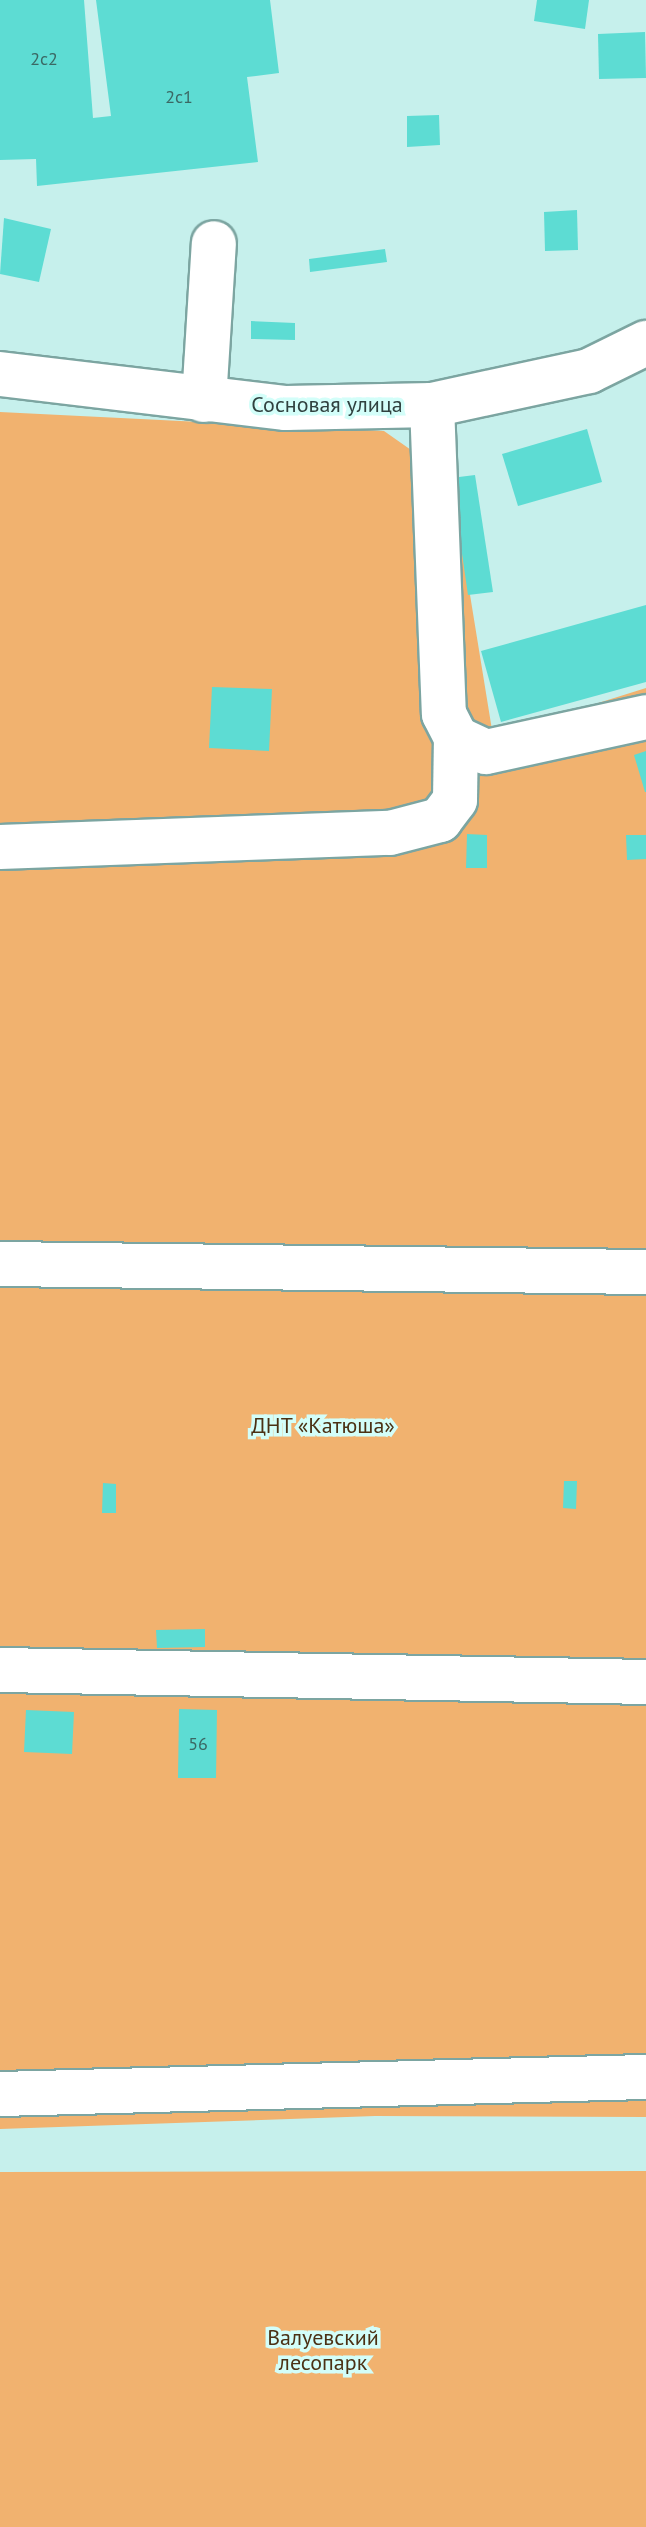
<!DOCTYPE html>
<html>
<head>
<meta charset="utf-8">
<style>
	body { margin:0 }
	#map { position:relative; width:646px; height:2527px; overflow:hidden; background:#c6f0ec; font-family:"PT Sans",sans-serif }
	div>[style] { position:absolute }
	.green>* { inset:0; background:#f1b26f }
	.building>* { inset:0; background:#5ddcd3 }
	.roads { filter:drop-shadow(2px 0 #7ca5a1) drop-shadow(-2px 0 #7ca5a1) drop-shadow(0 2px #7ca5a1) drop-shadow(0 -2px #7ca5a1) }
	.minor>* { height:44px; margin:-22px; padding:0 22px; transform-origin:22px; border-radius:22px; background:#fff }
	span { translate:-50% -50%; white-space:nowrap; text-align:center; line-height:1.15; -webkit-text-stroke:7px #d3fef9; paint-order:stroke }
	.number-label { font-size:18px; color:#3b6864 }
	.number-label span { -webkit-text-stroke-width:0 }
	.street-label { font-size:22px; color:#30413f }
	.park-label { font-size:22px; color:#4b3114 }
</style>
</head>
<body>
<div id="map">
	<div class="green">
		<div style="clip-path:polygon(0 412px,384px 431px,451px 478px,493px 736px,646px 688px,646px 2117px,375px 2116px,0 2129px)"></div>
		<div style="clip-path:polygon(646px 2171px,646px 2527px,0 2527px,0 2172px)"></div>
	</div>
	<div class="building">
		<div style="clip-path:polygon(0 0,84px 0,93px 118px,111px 116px,96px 0,270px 0,279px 73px,247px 77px,258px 162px,37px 186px,36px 159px,0 160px)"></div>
		<div style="clip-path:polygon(537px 0,589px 0,585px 29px,534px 21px)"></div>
		<div style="clip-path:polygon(645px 32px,646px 78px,599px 79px,598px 34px)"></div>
		<div style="clip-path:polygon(439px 115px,440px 145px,407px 147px,407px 116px)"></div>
		<div style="clip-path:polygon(577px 210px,578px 250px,545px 251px,544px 212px)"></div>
		<div style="clip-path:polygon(4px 218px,51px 229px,39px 282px,0 274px)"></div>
		<div style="clip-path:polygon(385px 249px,387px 262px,310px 272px,309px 259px)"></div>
		<div style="clip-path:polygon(251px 321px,295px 323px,295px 340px,251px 339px)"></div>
		<div style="clip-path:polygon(587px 429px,602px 482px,518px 506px,502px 454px)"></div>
		<div style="clip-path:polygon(475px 475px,493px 592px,468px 595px,451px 478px)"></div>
		<div style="clip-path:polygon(646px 605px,646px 682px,501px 722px,481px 651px)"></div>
		<div style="clip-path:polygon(212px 687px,272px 689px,269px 751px,209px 748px)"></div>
		<div style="clip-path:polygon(646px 751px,646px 792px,645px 792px,634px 755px)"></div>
		<div style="clip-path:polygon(467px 834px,487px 835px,487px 868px,466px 868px)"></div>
		<div style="clip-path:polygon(626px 835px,646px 835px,646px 859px,627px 860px)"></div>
		<div style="clip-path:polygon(564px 1481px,577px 1481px,576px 1509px,563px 1508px)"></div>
		<div style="clip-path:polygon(103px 1483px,116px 1484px,116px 1513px,102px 1513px)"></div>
		<div style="clip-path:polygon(205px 1629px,205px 1647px,157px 1648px,156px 1630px)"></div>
		<div style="clip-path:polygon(179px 1709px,217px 1710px,216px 1778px,178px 1778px)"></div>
		<div style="clip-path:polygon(26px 1710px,74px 1712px,72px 1754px,24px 1752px)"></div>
	</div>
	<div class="roads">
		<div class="minor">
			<div style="left:0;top:374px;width:288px;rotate:6.8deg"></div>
			<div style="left:286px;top:408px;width:146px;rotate:-1.2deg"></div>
			<div style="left:432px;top:405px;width:161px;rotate:-12.2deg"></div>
			<div style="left:589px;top:371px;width:64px;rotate:-26.2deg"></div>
			<div style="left:204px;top:400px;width:157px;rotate:-86.4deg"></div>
			<div style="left:432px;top:405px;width:309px;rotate:87.8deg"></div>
			<div style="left:444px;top:714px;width:27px;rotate:63deg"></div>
			<div style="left:456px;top:738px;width:33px;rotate:25deg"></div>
			<div style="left:486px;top:752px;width:164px;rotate:-12.3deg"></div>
			<div style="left:0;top:847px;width:390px;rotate:-2.1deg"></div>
			<div style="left:390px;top:833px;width:52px;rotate:-14.6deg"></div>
			<div style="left:440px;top:820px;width:25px;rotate:-53deg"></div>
			<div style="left:455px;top:800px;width:62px;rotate:-89.1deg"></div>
			<div style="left:0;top:1264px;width:646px;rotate:0.71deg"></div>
			<div style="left:0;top:1670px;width:646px;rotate:1.06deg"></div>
			<div style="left:0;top:2094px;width:646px;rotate:-1.51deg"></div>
		</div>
	</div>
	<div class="number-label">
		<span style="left:44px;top:59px">2с2</span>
		<span style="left:179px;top:97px">2с1</span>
		<span style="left:198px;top:1744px">56</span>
	</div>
	<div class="street-label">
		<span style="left:327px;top:405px">Сосновая улица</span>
	</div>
	<div class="park-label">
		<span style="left:323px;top:1426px">ДНТ «Катюша»</span>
		<span style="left:323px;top:2350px">Валуевский<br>лесопарк</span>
	</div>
</div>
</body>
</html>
